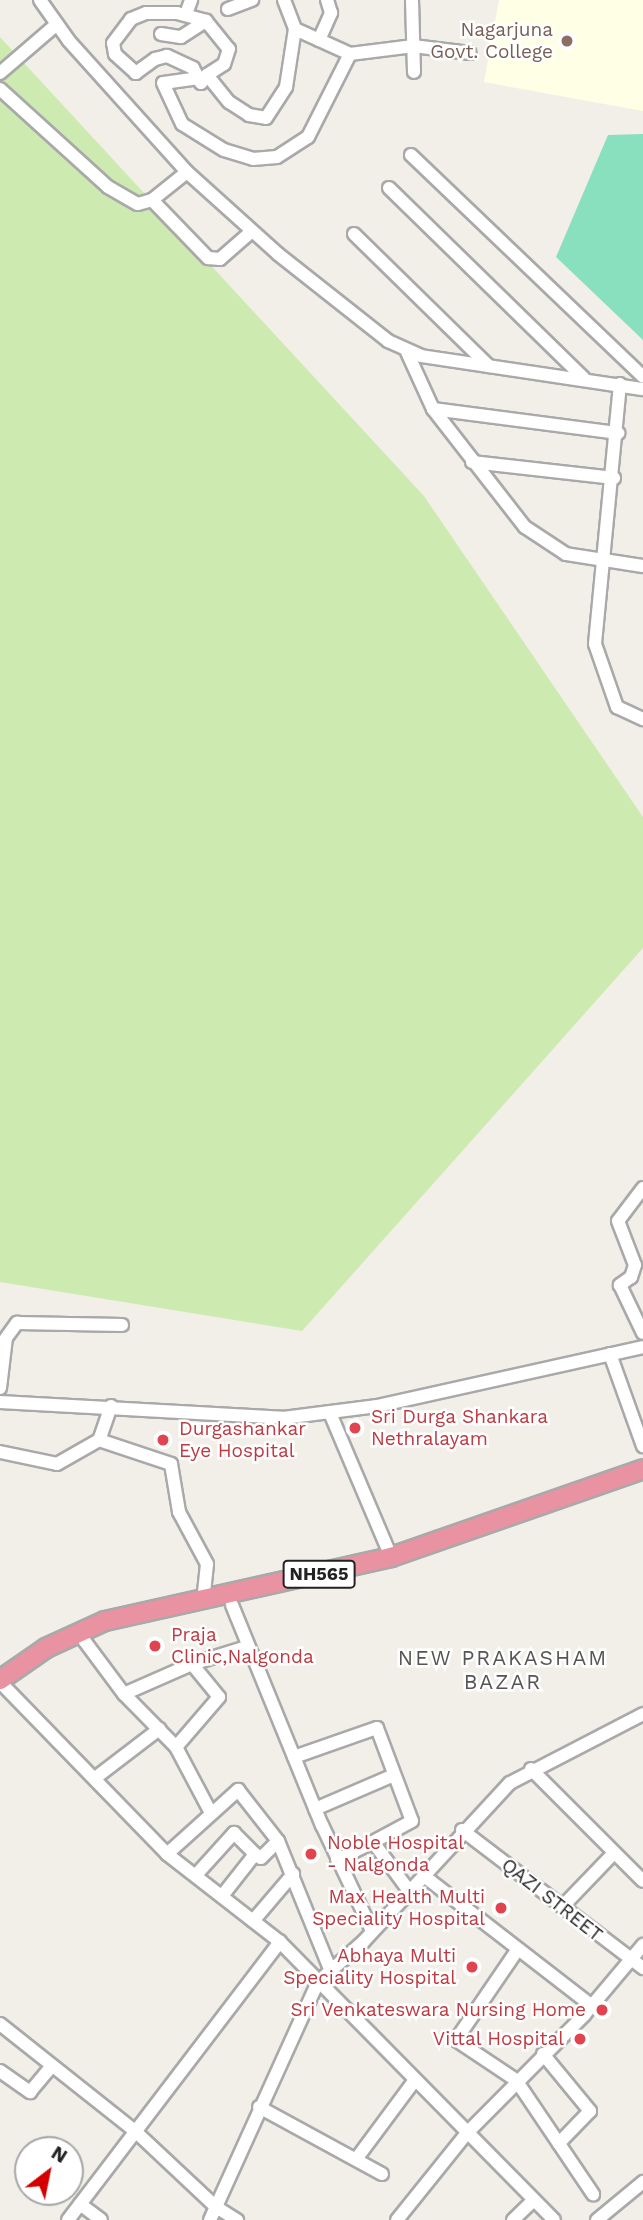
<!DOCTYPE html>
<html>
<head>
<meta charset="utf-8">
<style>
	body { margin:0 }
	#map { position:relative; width:643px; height:2220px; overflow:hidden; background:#f2efe9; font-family:"Work Sans",sans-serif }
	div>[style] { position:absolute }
	.education>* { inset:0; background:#ffffe5 }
	.grass>* { inset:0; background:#cdebb0 }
	.pitch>* { inset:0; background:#88e0be }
	.roads { filter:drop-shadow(2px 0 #a9a9a9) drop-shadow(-2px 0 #a9a9a9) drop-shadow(0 2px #a9a9a9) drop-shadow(0 -2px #a9a9a9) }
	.minor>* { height:12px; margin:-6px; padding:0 6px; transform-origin:6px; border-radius:6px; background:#fff }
	.highway>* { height:18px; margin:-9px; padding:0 9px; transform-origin:9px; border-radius:9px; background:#e892a2 }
	.dots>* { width:19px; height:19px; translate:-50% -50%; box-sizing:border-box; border:4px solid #fff; border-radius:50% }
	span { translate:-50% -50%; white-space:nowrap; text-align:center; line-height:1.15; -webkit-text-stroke:5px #fff; paint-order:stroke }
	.shield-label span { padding:2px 5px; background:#fff; border:2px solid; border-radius:5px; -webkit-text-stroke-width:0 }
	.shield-label { font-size:18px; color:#222; font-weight:700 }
	.education-label { font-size:19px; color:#785e54 }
	.right { translate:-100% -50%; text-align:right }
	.health-label { font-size:19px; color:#be3a42 }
	.left { translate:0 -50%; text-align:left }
	.street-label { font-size:19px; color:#222 }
	.neighbourhood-label { font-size:21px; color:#555; letter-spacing:2px }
	.north { position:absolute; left:14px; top:2136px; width:70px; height:70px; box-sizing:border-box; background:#fff; border:2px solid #a7a7a7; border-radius:50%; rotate:32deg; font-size:19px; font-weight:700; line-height:28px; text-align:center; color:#222 }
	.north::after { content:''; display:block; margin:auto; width:24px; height:32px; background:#d40000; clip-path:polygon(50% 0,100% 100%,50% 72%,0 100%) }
</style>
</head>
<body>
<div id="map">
	<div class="education">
		<div style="clip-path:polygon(499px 0,643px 0,643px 111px,484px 82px)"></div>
	</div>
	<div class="grass">
		<div style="clip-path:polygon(0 37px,424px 496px,643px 817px,643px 948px,302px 1331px,0 1282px)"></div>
	</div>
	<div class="pitch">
		<div style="clip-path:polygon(643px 134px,643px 340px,556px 257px,608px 135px)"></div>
	</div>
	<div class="roads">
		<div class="minor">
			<div style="left:40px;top:0;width:50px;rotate:54.7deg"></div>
			<div style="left:69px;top:41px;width:176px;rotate:48deg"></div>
			<div style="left:187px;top:172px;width:122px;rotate:42deg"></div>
			<div style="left:278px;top:254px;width:140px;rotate:38.3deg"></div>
			<div style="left:388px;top:341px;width:36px;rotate:24deg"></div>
			<div style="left:421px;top:356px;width:224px;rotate:8.5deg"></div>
			<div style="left:284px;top:0;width:31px;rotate:69deg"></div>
			<div style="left:412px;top:0;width:72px;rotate:88.4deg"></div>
			<div style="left:228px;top:9px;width:26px;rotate:-21deg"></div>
			<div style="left:186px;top:14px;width:15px;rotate:-70deg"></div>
			<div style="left:161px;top:34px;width:20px;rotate:9deg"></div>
			<div style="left:181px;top:37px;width:30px;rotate:-33deg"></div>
			<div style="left:319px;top:40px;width:30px;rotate:-66deg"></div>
			<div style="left:331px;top:13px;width:14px;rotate:-107deg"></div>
			<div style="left:0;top:73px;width:75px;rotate:-40.7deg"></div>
			<div style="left:207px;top:75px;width:10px;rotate:127deg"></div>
			<div style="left:201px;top:83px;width:17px;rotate:-118deg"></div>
			<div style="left:193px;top:68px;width:29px;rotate:-155deg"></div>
			<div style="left:167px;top:56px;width:12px;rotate:166deg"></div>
			<div style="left:155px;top:59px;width:24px;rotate:144deg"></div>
			<div style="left:136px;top:73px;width:28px;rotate:-138deg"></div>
			<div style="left:115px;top:54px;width:11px;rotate:-100deg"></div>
			<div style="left:113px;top:43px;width:30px;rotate:-53deg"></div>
			<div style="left:131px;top:19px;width:16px;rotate:-22deg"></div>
			<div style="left:146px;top:13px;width:31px"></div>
			<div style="left:177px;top:13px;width:30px;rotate:15deg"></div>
			<div style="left:206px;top:21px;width:36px;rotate:51deg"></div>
			<div style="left:229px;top:49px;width:16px;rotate:108deg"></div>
			<div style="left:224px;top:64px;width:20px;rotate:147deg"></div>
			<div style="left:207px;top:75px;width:35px;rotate:51deg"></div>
			<div style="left:229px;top:102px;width:24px;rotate:33deg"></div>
			<div style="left:249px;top:115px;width:17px;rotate:10deg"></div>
			<div style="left:266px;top:118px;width:37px;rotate:-57deg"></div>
			<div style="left:286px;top:87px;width:59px;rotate:-81.2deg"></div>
			<div style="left:295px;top:29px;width:60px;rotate:24.4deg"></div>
			<div style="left:199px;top:78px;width:36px;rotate:172deg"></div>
			<div style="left:163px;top:83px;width:45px;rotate:65.1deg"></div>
			<div style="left:182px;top:124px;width:49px;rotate:31.8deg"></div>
			<div style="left:224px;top:150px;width:30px;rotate:17deg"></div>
			<div style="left:253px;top:159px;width:24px;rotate:-5deg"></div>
			<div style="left:277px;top:157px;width:37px;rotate:-33deg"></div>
			<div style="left:308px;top:137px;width:93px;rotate:-63.2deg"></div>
			<div style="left:350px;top:54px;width:64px;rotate:-7.2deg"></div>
			<div style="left:413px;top:46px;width:57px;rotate:7deg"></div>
			<div style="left:0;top:89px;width:146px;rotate:42.2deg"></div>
			<div style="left:108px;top:187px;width:34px;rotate:30deg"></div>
			<div style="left:138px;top:204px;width:15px;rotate:-16deg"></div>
			<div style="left:411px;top:155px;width:321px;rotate:43.7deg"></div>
			<div style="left:187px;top:172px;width:45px;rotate:141.3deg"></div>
			<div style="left:152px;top:200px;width:81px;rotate:46deg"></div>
			<div style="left:208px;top:258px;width:12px;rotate:5deg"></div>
			<div style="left:220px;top:259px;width:41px;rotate:-41.1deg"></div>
			<div style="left:389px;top:188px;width:272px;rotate:44.3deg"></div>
			<div style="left:354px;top:234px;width:189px;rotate:44.4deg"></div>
			<div style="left:407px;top:352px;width:63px;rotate:65.5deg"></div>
			<div style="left:433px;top:409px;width:150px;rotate:52.1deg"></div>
			<div style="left:525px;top:527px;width:49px;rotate:33.4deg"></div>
			<div style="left:566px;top:554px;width:78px;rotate:8.9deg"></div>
			<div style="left:620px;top:384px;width:261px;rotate:95.5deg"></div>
			<div style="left:595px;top:644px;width:67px;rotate:70.8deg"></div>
			<div style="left:617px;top:707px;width:29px;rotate:25deg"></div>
			<div style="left:433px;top:409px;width:187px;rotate:7.4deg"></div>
			<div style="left:472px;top:462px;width:143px;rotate:6.4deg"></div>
			<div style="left:643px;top:1188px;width:41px;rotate:127.1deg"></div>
			<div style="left:618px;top:1221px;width:47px;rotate:68.9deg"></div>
			<div style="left:635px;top:1265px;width:13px;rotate:108deg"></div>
			<div style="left:631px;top:1277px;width:14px;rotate:144deg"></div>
			<div style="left:620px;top:1285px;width:53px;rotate:64.4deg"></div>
			<div style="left:610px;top:1354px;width:98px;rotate:70.3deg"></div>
			<div style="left:0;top:1388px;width:50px;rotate:-83.2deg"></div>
			<div style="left:6px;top:1338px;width:19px;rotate:-54deg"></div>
			<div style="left:17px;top:1323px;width:105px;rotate:1.1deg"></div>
			<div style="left:0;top:1402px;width:283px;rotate:3.2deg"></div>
			<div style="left:283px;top:1418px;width:95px;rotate:-7.3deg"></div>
			<div style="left:377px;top:1406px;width:272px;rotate:-12.5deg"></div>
			<div style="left:111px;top:1406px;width:36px;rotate:109deg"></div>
			<div style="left:99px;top:1440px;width:76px;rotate:18.4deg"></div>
			<div style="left:171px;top:1464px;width:49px;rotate:80.5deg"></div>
			<div style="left:179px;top:1512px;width:59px;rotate:61.7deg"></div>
			<div style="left:207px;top:1564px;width:38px;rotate:96deg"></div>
			<div style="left:330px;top:1413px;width:156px;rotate:67deg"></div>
			<div style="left:0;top:1452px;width:58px;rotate:11.9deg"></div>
			<div style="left:57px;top:1464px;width:48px;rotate:-29.7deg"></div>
			<div style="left:232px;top:1605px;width:238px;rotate:67.8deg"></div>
			<div style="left:322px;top:1825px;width:117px;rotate:64.7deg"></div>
			<div style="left:83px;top:1639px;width:69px;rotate:53.3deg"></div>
			<div style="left:192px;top:1664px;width:58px;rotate:-17.2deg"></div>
			<div style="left:0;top:1682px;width:240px;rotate:45.8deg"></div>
			<div style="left:167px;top:1854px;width:143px;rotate:37.9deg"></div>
			<div style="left:280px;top:1942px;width:390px;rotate:45.4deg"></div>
			<div style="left:176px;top:1747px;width:66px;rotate:-49.3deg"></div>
			<div style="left:219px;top:1697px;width:43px;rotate:-129.3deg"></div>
			<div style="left:192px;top:1664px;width:74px;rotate:156.2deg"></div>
			<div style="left:124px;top:1694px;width:74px;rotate:45.5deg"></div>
			<div style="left:176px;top:1747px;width:75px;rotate:62.1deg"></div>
			<div style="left:294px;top:1757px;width:88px;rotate:-19.3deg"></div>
			<div style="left:377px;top:1728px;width:99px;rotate:69.4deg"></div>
			<div style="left:412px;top:1821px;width:44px;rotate:151.7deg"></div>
			<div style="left:373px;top:1842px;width:62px;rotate:53.5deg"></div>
			<div style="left:531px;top:1769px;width:158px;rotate:45deg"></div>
			<div style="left:95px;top:1778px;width:81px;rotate:-37.4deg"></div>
			<div style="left:315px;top:1809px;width:86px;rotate:-23.3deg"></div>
			<div style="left:462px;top:1830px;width:228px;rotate:37.3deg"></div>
			<div style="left:167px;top:1854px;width:96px;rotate:-42deg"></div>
			<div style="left:238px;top:1790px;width:65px;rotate:51.9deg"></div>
			<div style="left:278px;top:1841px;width:138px;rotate:67.9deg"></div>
			<div style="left:337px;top:1860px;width:40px;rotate:-26.6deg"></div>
			<div style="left:196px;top:1875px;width:57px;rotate:-47.9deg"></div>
			<div style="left:234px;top:1833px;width:30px;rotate:45deg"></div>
			<div style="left:424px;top:1876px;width:212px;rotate:37.7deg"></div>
			<div style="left:222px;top:1896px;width:53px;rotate:-51.8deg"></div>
			<div style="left:255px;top:1854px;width:7px;rotate:34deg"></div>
			<div style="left:261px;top:1858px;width:24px;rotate:-45deg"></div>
			<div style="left:562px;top:1907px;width:74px;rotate:-46.1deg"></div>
			<div style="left:253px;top:1921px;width:62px;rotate:-49.6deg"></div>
			<div style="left:518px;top:1949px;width:110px;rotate:124.3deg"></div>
			<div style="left:456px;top:2040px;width:72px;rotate:33.7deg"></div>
			<div style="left:516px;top:2080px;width:138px;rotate:56deg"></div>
			<div style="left:0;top:2024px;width:172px;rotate:38.4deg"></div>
			<div style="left:135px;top:2131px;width:111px;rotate:43.2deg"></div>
			<div style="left:216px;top:2207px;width:25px;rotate:32deg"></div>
			<div style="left:543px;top:2054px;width:74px;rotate:50.5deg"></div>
			<div style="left:590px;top:2111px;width:45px;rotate:134.1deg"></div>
			<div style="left:0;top:2071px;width:37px;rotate:35deg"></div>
			<div style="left:30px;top:2092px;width:34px;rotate:-50deg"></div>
			<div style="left:259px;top:2107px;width:140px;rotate:28.6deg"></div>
			<div style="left:357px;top:2158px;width:97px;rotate:-53.4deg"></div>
			<div style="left:80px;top:2204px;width:26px;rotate:37deg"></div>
			<div style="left:68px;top:2220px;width:350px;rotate:-52.7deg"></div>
			<div style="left:210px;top:2220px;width:261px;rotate:-65.6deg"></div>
			<div style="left:318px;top:1982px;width:62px;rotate:-41.7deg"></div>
			<div style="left:364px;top:1941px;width:215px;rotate:-47.3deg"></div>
			<div style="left:510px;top:1783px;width:150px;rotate:-27.4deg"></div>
			<div style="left:397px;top:2220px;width:112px;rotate:-51.2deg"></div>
			<div style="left:467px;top:2133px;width:166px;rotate:-45.2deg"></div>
			<div style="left:584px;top:2015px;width:92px;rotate:-49.9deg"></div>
			<div style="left:513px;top:2220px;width:29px;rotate:-44deg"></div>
			<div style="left:597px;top:2220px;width:60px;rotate:-39.6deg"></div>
		</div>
		<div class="highway">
			<div style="left:0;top:1680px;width:56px;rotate:-34.8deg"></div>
			<div style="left:46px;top:1648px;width:65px;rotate:-24.6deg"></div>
			<div style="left:105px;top:1621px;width:293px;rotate:-12.6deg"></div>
			<div style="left:391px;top:1557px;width:267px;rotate:-19.2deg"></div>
		</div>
	</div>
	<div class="dots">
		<div style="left:567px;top:41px;background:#8d6e63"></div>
		<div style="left:355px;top:1428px;background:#e0444e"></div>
		<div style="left:163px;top:1440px;background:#e0444e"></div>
		<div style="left:155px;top:1646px;background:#e0444e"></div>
		<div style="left:311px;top:1854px;background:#e0444e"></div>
		<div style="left:501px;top:1908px;background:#e0444e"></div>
		<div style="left:472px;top:1967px;background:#e0444e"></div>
		<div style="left:602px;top:2010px;background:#e0444e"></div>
		<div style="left:580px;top:2039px;background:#e0444e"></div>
	</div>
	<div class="shield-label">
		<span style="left:319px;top:1574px">NH565</span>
	</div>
	<div class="education-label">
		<span class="right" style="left:553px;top:41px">Nagarjuna<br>Govt. College</span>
	</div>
	<div class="health-label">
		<span class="left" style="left:371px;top:1428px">Sri Durga Shankara<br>Nethralayam</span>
		<span class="left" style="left:179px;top:1440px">Durgashankar<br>Eye Hospital</span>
		<span class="left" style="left:171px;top:1646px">Praja<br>Clinic,Nalgonda</span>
		<span class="left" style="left:327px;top:1854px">Noble Hospital<br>- Nalgonda</span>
		<span class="right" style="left:485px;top:1908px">Max Health Multi<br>Speciality Hospital</span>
		<span class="right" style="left:456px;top:1967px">Abhaya Multi<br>Speciality Hospital</span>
		<span class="right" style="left:586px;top:2010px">Sri Venkateswara Nursing Home</span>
		<span class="right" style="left:564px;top:2039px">Vittal Hospital</span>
	</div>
	<div class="street-label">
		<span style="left:552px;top:1900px;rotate:38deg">QAZI STREET</span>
	</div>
	<div class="neighbourhood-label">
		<span style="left:503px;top:1670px">NEW PRAKASHAM<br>BAZAR</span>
	</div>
	<div class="north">N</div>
</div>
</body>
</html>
